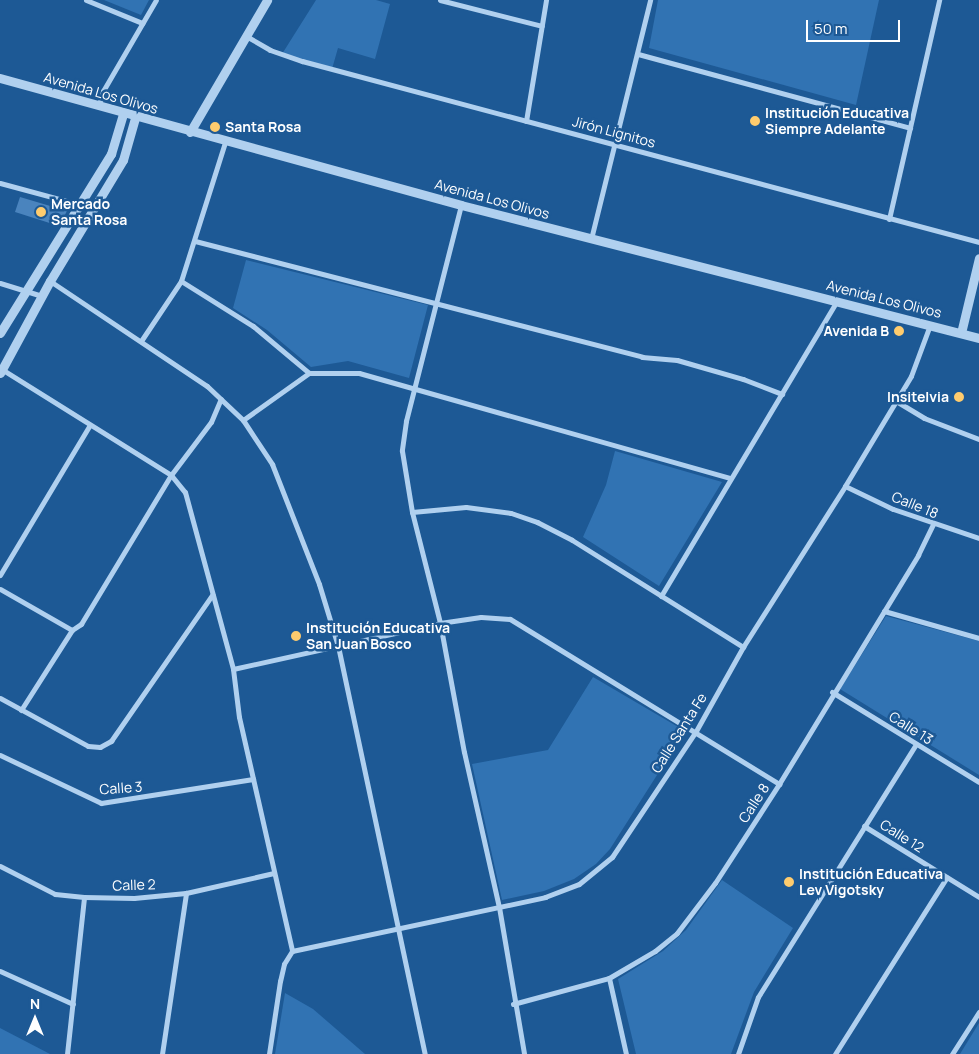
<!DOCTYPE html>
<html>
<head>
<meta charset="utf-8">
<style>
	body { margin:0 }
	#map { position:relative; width:979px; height:1054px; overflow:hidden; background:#1d5995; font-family:Manrope,sans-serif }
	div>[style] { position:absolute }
	.green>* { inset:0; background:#3173b3 }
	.building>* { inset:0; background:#4a84be }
	.minor>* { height:5px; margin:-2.5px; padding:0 2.5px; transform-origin:2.5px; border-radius:2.5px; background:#b0d0ef }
	.tertiary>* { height:9px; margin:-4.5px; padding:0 4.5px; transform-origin:4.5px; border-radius:4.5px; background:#b0d0ef }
	.dots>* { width:14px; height:14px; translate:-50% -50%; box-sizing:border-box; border:2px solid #1d5995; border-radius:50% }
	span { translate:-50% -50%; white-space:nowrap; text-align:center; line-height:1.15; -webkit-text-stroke:5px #1d5995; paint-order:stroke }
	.street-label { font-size:14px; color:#fff }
	.poi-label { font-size:14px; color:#fff; font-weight:700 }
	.left { translate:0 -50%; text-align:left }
	.right { translate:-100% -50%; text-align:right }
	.north { position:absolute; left:10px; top:994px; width:50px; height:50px; -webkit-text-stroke:4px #1d5995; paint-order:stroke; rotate:0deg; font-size:14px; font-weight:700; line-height:20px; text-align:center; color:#fff }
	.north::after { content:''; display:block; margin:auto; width:18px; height:22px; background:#fff; clip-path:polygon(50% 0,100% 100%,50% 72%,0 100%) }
	.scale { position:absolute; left:806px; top:20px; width:94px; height:22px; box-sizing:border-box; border:2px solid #fff; border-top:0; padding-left:6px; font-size:15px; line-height:18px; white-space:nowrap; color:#fff; -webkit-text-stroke:4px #1d5995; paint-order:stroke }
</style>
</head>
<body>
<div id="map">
	<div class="green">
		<div style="clip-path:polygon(104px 0,149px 0,141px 15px)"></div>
		<div style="clip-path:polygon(316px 0,376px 0,390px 4px,375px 59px,338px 48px,332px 69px,282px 54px)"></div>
		<div style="clip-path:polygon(658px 0,879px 0,856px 105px,649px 48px)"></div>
		<div style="clip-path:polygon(246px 260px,428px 305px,409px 378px,348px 361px,311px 367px,267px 330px,233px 308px)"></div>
		<div style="clip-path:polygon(615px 451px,722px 482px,659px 586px,583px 537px,606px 485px)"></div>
		<div style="clip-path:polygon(886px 616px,979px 641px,979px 775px,840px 689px)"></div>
		<div style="clip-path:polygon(593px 677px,685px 731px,610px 849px,596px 864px,574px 879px,544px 891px,502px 900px,472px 764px,548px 750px)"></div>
		<div style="clip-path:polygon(722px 880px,793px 928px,754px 992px,731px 1054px,636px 1054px,618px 979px,663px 951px,686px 930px)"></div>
		<div style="clip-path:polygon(285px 993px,313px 1009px,365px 1054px,275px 1054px)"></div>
		<div style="clip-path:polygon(979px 1023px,979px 1054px,960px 1054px)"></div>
		<div style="clip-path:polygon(0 1028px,50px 1054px,0 1054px)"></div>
	</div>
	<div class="building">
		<div style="clip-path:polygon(20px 197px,67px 211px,59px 226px,15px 212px)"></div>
	</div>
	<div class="minor">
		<div style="left:86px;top:0;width:61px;rotate:22.3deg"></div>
		<div style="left:440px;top:0;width:105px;rotate:14.3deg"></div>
		<div style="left:246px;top:36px;width:28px;rotate:30deg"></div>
		<div style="left:270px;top:50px;width:34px;rotate:19deg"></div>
		<div style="left:302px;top:61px;width:701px;rotate:14.97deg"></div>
		<div style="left:638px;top:54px;width:282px;rotate:15.2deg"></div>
		<div style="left:99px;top:105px;width:15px;rotate:-74deg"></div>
		<div style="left:103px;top:91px;width:105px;rotate:-59.8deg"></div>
		<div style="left:526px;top:121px;width:123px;rotate:-80.6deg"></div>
		<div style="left:0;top:183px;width:81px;rotate:15.1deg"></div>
		<div style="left:461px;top:205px;width:223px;rotate:104.3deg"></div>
		<div style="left:406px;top:421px;width:30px;rotate:98deg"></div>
		<div style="left:402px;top:451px;width:62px;rotate:80.7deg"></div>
		<div style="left:412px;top:512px;width:114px;rotate:75.8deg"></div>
		<div style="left:440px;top:623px;width:131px;rotate:79.5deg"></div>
		<div style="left:464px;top:752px;width:159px;rotate:77.3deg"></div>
		<div style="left:499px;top:907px;width:149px;rotate:80.3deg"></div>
		<div style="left:889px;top:219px;width:225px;rotate:-77.1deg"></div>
		<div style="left:591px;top:239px;width:246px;rotate:-76.1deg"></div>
		<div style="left:195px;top:241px;width:462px;rotate:14.5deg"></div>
		<div style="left:642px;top:357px;width:35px;rotate:5deg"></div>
		<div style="left:677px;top:360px;width:69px;rotate:16.1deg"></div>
		<div style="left:743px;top:379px;width:42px;rotate:21deg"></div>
		<div style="left:50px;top:281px;width:189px;rotate:33.8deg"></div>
		<div style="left:207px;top:386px;width:50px;rotate:43.4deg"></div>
		<div style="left:243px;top:420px;width:53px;rotate:56.6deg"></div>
		<div style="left:272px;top:464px;width:129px;rotate:68.6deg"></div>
		<div style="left:319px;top:584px;width:65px;rotate:73deg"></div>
		<div style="left:338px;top:646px;width:417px;rotate:78deg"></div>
		<div style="left:181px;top:281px;width:85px;rotate:32deg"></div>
		<div style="left:253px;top:326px;width:73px;rotate:40deg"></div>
		<div style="left:0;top:283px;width:44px;rotate:17.2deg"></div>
		<div style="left:141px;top:341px;width:72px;rotate:-56.3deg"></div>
		<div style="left:181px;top:281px;width:146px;rotate:-72.4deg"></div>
		<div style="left:0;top:368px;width:202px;rotate:32deg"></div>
		<div style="left:171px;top:475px;width:22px;rotate:51deg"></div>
		<div style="left:185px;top:492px;width:183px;rotate:74.8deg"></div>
		<div style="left:233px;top:669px;width:48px;rotate:82.9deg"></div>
		<div style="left:239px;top:717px;width:240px;rotate:77.2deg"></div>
		<div style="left:292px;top:951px;width:15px;rotate:122deg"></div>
		<div style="left:284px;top:964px;width:17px;rotate:103deg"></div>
		<div style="left:280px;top:981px;width:74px;rotate:98.6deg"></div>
		<div style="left:896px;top:401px;width:33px;rotate:31deg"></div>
		<div style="left:924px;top:418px;width:59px;rotate:20.9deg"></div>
		<div style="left:243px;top:420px;width:81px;rotate:-35.5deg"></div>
		<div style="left:309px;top:373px;width:50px"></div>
		<div style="left:359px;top:373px;width:386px;rotate:15.8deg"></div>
		<div style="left:845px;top:486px;width:53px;rotate:25.6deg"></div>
		<div style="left:893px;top:509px;width:91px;rotate:18.6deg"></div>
		<div style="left:412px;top:512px;width:54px;rotate:-5.3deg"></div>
		<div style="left:466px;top:507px;width:45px;rotate:7.6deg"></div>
		<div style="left:511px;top:513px;width:28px;rotate:19deg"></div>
		<div style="left:537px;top:522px;width:39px;rotate:27deg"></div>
		<div style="left:572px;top:540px;width:202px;rotate:32deg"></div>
		<div style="left:0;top:575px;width:174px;rotate:-59.1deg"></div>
		<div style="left:0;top:589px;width:83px;rotate:29.7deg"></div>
		<div style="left:661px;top:596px;width:344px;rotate:-59.2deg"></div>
		<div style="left:884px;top:611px;width:99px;rotate:15.9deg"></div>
		<div style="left:233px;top:669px;width:212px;rotate:-12.5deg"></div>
		<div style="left:440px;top:623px;width:41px;rotate:-8.3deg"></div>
		<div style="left:481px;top:617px;width:29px;rotate:4deg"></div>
		<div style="left:510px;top:619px;width:316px;rotate:31.5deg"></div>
		<div style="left:832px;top:692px;width:172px;rotate:31.5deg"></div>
		<div style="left:0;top:698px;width:100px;rotate:28.6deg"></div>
		<div style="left:88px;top:746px;width:12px;rotate:5deg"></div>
		<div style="left:100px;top:747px;width:13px;rotate:-29deg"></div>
		<div style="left:111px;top:741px;width:178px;rotate:-55.3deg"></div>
		<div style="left:21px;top:710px;width:95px;rotate:-57.5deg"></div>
		<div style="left:72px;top:630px;width:11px;rotate:-34deg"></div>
		<div style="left:81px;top:624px;width:174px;rotate:-58.9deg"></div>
		<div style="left:171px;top:475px;width:66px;rotate:-53deg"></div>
		<div style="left:211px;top:422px;width:25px;rotate:-67deg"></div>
		<div style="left:0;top:755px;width:112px;rotate:25.4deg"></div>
		<div style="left:101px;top:803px;width:154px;rotate:-9deg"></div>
		<div style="left:864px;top:826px;width:135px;rotate:31.7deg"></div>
		<div style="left:0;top:866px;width:62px;rotate:27deg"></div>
		<div style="left:55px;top:894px;width:29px;rotate:6deg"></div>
		<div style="left:84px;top:897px;width:50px;rotate:1.1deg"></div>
		<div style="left:134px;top:898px;width:52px;rotate:-5.5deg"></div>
		<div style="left:186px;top:893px;width:90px;rotate:-12.8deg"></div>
		<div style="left:292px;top:951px;width:259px;rotate:-12deg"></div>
		<div style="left:545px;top:897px;width:36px;rotate:-21deg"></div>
		<div style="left:579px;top:884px;width:43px;rotate:-39.3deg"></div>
		<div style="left:612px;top:857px;width:151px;rotate:-56.3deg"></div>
		<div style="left:696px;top:731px;width:96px;rotate:-60.8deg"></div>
		<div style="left:743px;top:647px;width:191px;rotate:-57.6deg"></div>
		<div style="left:845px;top:486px;width:128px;rotate:-59deg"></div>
		<div style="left:911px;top:376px;width:54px;rotate:-69.6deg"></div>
		<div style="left:0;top:971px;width:80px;rotate:24.3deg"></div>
		<div style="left:609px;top:978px;width:78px;rotate:77.4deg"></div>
		<div style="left:513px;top:1004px;width:99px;rotate:-15.2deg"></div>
		<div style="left:609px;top:978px;width:53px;rotate:-30.4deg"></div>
		<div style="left:655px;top:951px;width:28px;rotate:-39deg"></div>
		<div style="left:677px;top:933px;width:63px;rotate:-52.8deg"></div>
		<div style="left:715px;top:883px;width:118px;rotate:-57.1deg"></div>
		<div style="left:779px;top:784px;width:268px;rotate:-58.7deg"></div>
		<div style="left:918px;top:555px;width:34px;rotate:-64deg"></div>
		<div style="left:67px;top:1054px;width:158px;rotate:-83.8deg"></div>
		<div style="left:162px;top:1054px;width:163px;rotate:-81.5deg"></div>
		<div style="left:738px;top:1054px;width:60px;rotate:-70.7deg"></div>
		<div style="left:758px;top:997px;width:298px;rotate:-58deg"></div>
		<div style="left:835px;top:1054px;width:209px;rotate:-57.7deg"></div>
		<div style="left:952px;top:1054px;width:50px;rotate:-57.3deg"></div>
	</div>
	<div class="tertiary">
		<div style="left:0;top:78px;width:478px;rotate:15.4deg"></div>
		<div style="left:461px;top:205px;width:535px;rotate:14.4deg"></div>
		<div style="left:190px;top:132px;width:153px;rotate:-59.7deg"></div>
		<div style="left:0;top:333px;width:211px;rotate:-58.2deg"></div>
		<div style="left:111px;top:154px;width:42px;rotate:-73.3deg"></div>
		<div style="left:961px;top:333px;width:77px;rotate:-76.5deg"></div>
		<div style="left:0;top:373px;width:105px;rotate:-61.5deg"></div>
		<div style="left:50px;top:281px;width:141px;rotate:-58.9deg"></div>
		<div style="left:123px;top:160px;width:44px;rotate:-74.1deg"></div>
	</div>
	<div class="dots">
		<div style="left:755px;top:121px;background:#ffcc6e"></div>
		<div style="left:215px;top:127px;background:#ffcc6e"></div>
		<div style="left:41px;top:212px;background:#ffcc6e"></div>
		<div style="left:899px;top:331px;background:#ffcc6e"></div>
		<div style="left:959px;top:397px;background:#ffcc6e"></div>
		<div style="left:296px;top:636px;background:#ffcc6e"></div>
		<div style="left:789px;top:882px;background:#ffcc6e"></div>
	</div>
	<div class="street-label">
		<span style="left:101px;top:93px;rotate:16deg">Avenida Los Olivos</span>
		<span style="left:614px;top:132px;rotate:15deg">Jirón Lignitos</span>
		<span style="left:492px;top:199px;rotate:15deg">Avenida Los Olivos</span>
		<span style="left:884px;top:299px;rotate:14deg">Avenida Los Olivos</span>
		<span style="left:915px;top:505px;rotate:22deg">Calle 18</span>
		<span style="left:911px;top:728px;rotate:32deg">Calle 13</span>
		<span style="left:679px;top:733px;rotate:-58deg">Calle Santa Fe</span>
		<span style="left:121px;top:788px;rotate:-4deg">Calle 3</span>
		<span style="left:754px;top:803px;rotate:-57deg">Calle 8</span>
		<span style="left:902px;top:836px;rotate:32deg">Calle 12</span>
		<span style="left:134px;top:885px;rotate:-2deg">Calle 2</span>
	</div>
	<div class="poi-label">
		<span class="left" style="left:765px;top:121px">Institución Educativa<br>Siempre Adelante</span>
		<span class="left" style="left:225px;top:127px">Santa Rosa</span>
		<span class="left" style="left:51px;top:212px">Mercado<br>Santa Rosa</span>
		<span class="right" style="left:889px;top:331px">Avenida B</span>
		<span class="right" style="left:949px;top:397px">Insitelvia</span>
		<span class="left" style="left:306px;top:636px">Institución Educativa<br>San Juan Bosco</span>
		<span class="left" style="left:799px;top:882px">Institución Educativa<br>Lev Vigotsky</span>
	</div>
	<div class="north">N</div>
	<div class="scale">50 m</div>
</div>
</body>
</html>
